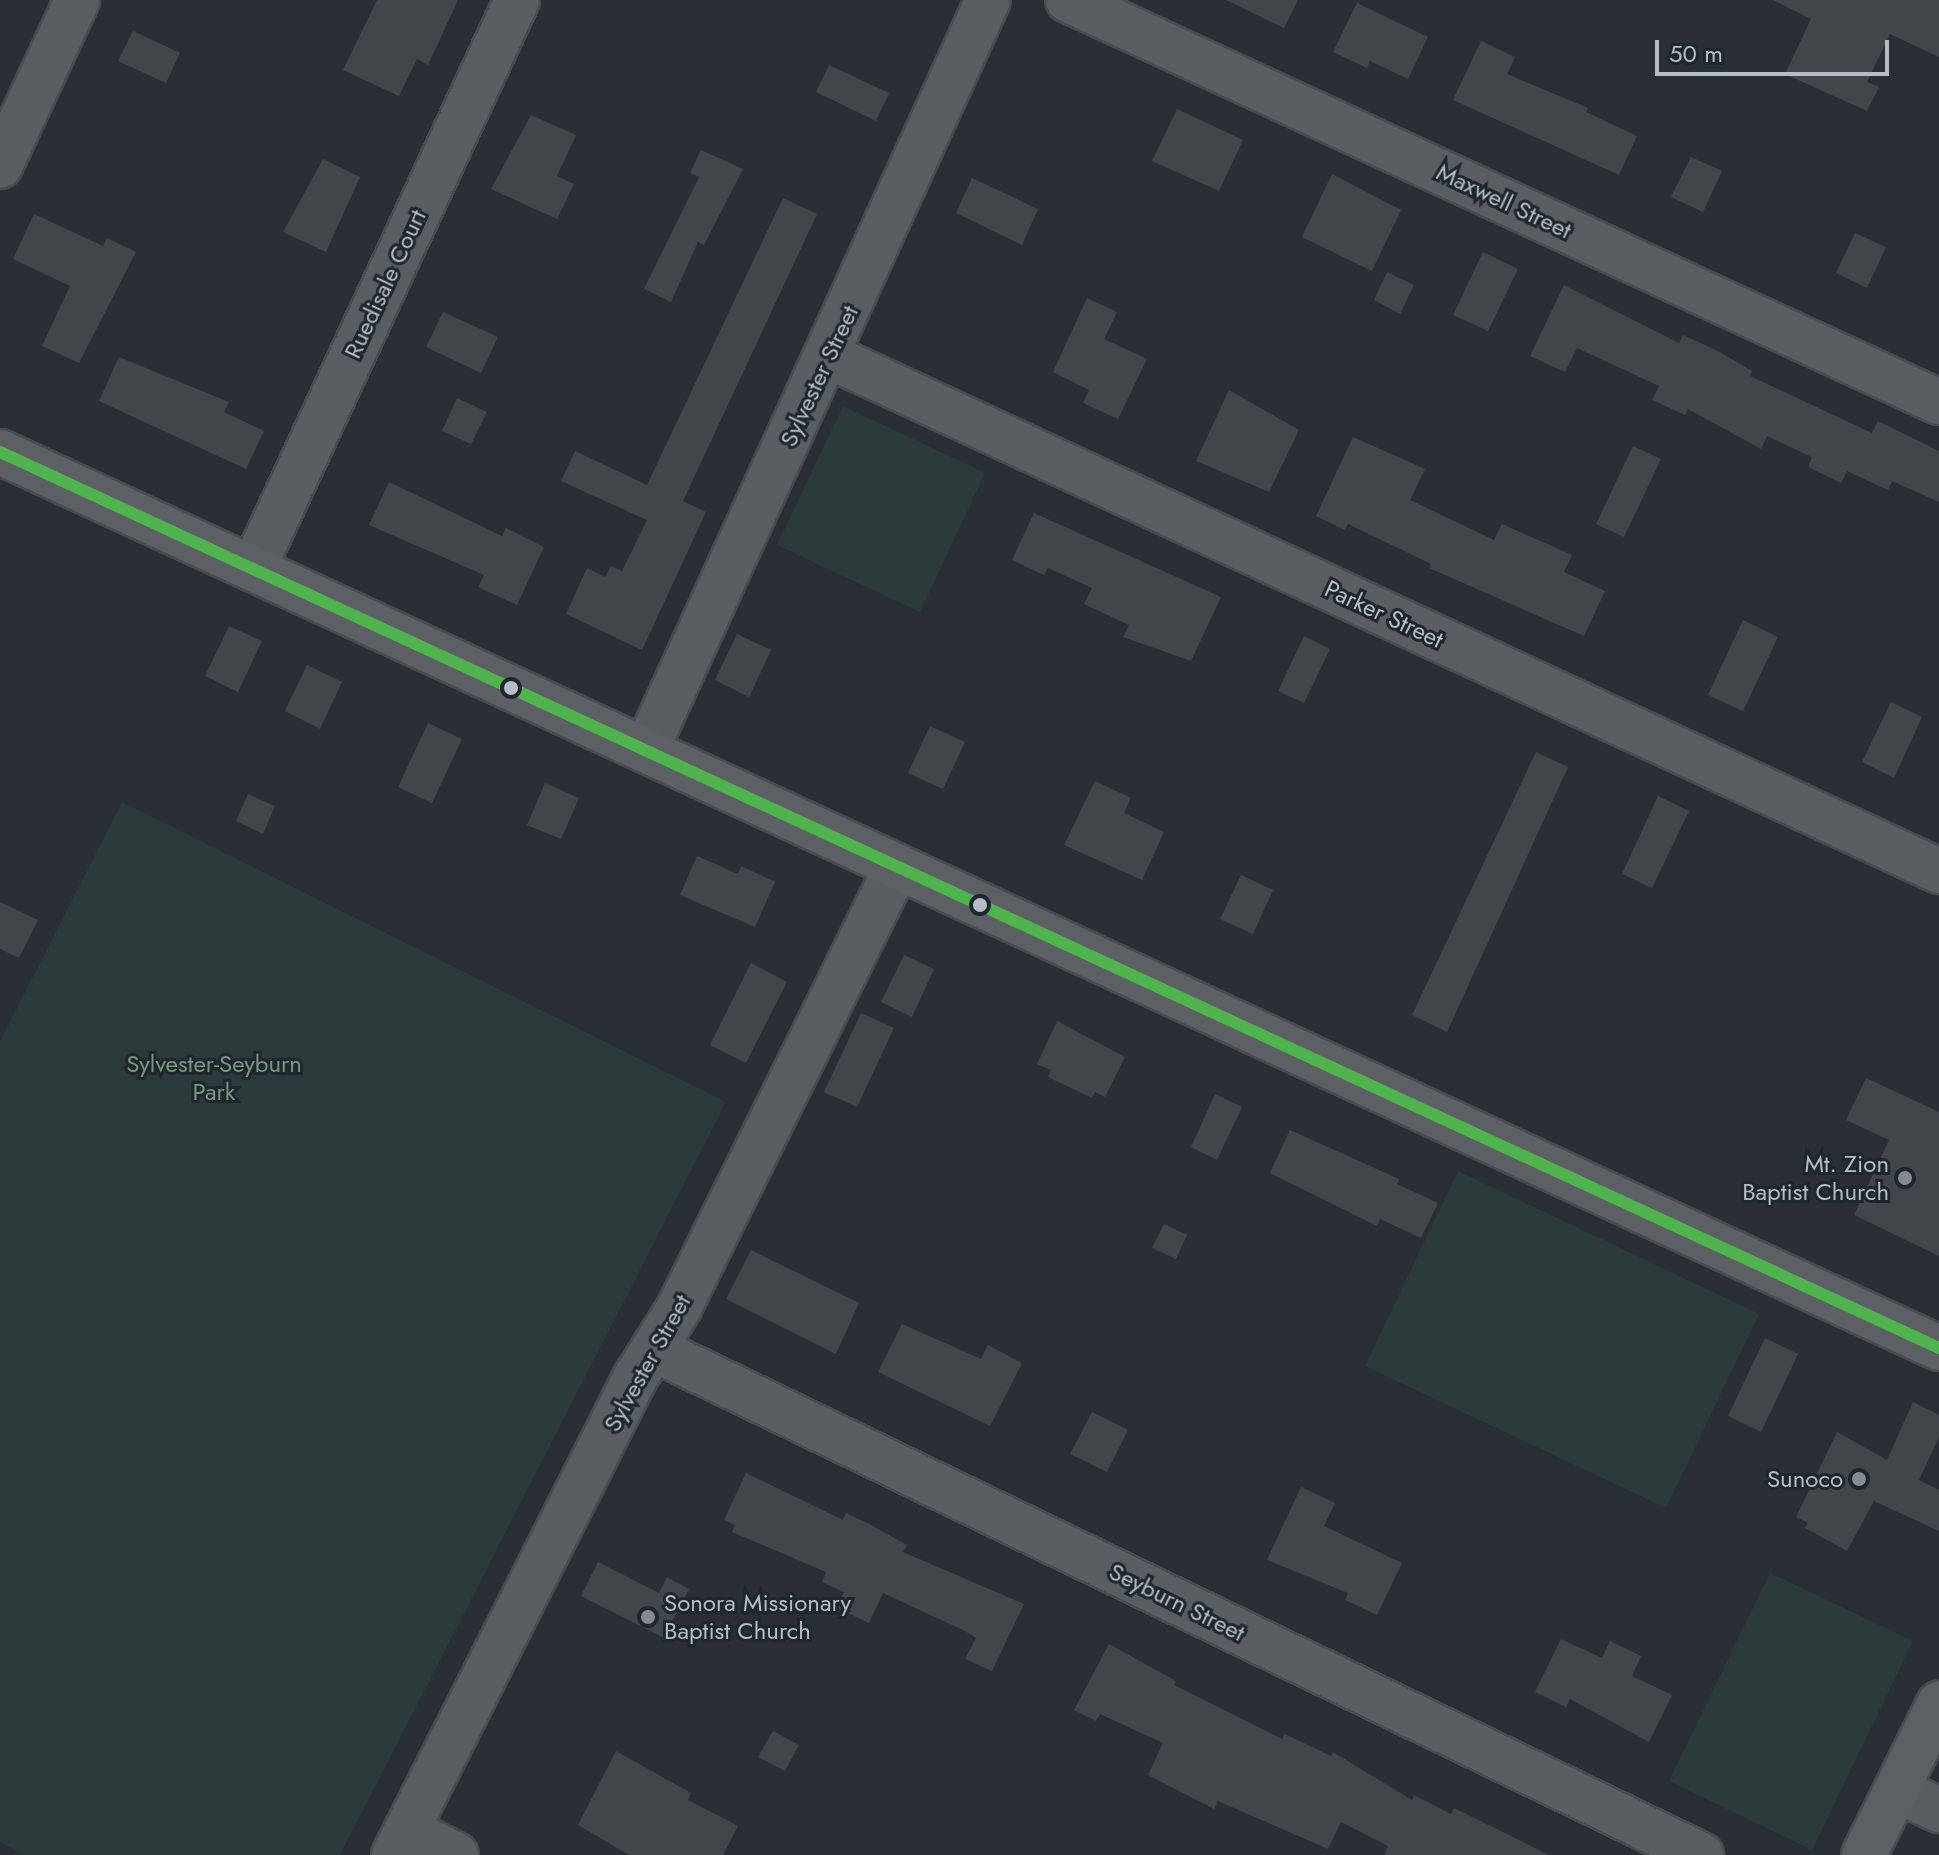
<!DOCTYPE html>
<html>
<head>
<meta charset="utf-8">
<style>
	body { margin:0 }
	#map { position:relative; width:1939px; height:1855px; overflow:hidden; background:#2a2f35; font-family:Jost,sans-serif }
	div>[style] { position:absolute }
	.green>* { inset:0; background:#2b3b3b }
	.building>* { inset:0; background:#42464b }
	.roads { filter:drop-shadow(2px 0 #484b50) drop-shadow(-2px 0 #484b50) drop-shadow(0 2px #484b50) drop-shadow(0 -2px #484b50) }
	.minor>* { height:44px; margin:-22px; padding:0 22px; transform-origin:22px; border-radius:22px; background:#5a5e63 }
	.major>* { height:44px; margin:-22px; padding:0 22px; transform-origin:22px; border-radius:22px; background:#5c5f64 }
	.bus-1>* { height:12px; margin:-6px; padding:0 6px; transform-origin:6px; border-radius:6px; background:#50b44e }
	.dots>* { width:22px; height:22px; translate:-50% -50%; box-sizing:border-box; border:4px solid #1e262e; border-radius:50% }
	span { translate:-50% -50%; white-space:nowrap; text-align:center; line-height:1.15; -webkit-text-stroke:6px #1e262e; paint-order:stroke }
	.street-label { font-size:24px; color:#b5bcc5 }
	.park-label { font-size:24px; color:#76987c }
	.poi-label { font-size:24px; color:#b5bcc5 }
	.right { translate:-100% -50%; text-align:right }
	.left { translate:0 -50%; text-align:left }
	.scale { position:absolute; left:1655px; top:40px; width:234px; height:36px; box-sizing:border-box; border:4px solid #b5bcc5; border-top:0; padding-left:10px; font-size:24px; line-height:28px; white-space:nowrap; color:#b5bcc5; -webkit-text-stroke:6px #1e262e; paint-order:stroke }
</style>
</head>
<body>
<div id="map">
	<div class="green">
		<div style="clip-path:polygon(843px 406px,985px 473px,920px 612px,777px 545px)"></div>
		<div style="clip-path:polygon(122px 802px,726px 1102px,340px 1855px,25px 1855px,0 1842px,0 1042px)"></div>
		<div style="clip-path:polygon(1458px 1171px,1759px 1314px,1666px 1508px,1365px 1366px)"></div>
		<div style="clip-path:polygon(1770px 1573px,1913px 1641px,1812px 1850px,1669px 1781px)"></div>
	</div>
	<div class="building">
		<div style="clip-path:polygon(377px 0,458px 0,428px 65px,417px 59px,399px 96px,343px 70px)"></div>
		<div style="clip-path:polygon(1226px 0,1298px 0,1284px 28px)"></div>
		<div style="clip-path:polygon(1773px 0,1939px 0,1939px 57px,1890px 34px,1867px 82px,1879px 87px,1867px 111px,1785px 74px,1811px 19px)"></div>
		<div style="clip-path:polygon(1357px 3px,1428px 37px,1408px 79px,1370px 61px,1367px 68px,1333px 52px)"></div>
		<div style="clip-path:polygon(133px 31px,180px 53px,166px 83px,118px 61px)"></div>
		<div style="clip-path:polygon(1481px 41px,1515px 57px,1507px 74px,1588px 108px,1586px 112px,1637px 136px,1619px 175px,1453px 100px)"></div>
		<div style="clip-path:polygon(829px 65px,889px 93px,876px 121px,816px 92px)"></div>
		<div style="clip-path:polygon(1177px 109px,1243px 140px,1219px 191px,1152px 161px)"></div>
		<div style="clip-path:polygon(531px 115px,576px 135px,557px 176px,574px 184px,557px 219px,491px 189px)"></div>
		<div style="clip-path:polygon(701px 150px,743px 169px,704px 245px,698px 242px,671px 302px,644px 289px,699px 177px,690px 173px)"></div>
		<div style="clip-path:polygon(1691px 157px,1722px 171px,1703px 212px,1671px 197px)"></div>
		<div style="clip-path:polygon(323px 159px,360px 177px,326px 252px,283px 232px)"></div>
		<div style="clip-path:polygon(1332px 174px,1401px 210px,1372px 271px,1302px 237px)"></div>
		<div style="clip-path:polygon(972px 178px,1038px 209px,1022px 245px,956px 213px)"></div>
		<div style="clip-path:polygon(783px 198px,817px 214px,683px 501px,706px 512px,642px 650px,566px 614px,587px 568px,605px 577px,611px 566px,622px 571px,647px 520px,561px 481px,575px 451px,647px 485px)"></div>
		<div style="clip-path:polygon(34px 214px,103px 246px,107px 238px,136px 252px,79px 363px,42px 346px,70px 286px,13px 259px)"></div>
		<div style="clip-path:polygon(1855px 233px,1886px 247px,1867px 288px,1836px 273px)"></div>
		<div style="clip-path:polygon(1483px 252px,1518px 269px,1488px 331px,1453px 315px)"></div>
		<div style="clip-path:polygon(1387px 272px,1414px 285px,1400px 314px,1374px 300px)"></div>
		<div style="clip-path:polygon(1564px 285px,1679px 343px,1683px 335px,1716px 350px,1752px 371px,1750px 376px,1872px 433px,1878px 421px,1939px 451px,1939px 502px,1892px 481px,1888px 490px,1847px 471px,1841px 483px,1808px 467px,1812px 457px,1767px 436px,1761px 449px,1688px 409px,1685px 415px,1652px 400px,1659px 386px,1577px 348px,1565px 372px,1530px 356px)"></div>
		<div style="clip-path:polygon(1087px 298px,1117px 312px,1104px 339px,1147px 359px,1118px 419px,1083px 403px,1089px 390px,1053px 372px)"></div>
		<div style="clip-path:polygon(443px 312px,498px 337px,481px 373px,426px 347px)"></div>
		<div style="clip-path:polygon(119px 357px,229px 402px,224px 412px,264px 431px,246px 469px,99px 401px)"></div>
		<div style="clip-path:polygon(1229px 390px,1299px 430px,1269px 492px,1196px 461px)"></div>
		<div style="clip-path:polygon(457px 398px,487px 412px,471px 444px,442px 431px)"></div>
		<div style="clip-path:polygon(1353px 437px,1425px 469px,1410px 500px,1494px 540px,1502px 524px,1572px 555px,1564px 572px,1605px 591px,1584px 636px,1429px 568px,1431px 564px,1348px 524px,1345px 530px,1316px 516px)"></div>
		<div style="clip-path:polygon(1633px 446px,1661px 459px,1624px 537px,1596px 524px)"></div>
		<div style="clip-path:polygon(389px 482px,502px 536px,506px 528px,544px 547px,517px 605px,478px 587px,484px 575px,369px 525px)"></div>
		<div style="clip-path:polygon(1034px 513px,1221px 597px,1191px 661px,1123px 637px,1129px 625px,1084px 604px,1092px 588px,1048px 568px,1044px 575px,1012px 560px)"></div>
		<div style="clip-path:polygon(1743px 620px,1778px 637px,1743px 711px,1708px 695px)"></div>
		<div style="clip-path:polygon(229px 626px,262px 641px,238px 692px,205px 676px)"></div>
		<div style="clip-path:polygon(737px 634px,771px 650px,749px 697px,715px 680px)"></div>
		<div style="clip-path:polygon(1304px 636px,1330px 649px,1304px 703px,1278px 691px)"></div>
		<div style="clip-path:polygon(307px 665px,342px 682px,320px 729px,285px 711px)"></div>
		<div style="clip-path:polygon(1891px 702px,1922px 717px,1894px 778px,1862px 762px)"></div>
		<div style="clip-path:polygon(428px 723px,462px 739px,432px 803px,398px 787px)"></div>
		<div style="clip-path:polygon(930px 726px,965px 742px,943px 789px,908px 773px)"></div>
		<div style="clip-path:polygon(1536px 752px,1568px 767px,1447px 1032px,1412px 1015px)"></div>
		<div style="clip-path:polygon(1095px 781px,1131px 798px,1124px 813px,1164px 832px,1142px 880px,1064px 845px)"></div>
		<div style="clip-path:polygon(545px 783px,579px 798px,561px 839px,527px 825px)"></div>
		<div style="clip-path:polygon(248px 794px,275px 806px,263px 834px,236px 821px)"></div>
		<div style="clip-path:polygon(1658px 796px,1689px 811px,1652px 888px,1622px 874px)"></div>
		<div style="clip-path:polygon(697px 856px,738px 874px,741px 866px,775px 882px,755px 927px,680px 895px)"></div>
		<div style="clip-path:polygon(1241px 875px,1273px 890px,1253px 934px,1220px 919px)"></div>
		<div style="clip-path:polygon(0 902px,38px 920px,19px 958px,0 949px)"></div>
		<div style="clip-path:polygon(904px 955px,934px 969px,912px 1017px,881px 1002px)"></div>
		<div style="clip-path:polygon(751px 963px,787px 982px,746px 1063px,710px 1045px)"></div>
		<div style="clip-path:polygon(861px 1013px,894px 1028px,857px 1107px,824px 1092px)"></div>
		<div style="clip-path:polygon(1057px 1021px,1125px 1057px,1105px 1097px,1095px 1092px,1092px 1098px,1048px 1077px,1051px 1070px,1037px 1064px)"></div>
		<div style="clip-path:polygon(1866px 1078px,1939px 1112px,1939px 1256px,1854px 1215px,1889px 1140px,1846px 1120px)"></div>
		<div style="clip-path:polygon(1215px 1094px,1242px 1107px,1217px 1160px,1191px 1147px)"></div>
		<div style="clip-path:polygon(1290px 1130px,1399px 1179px,1397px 1184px,1438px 1203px,1421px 1238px,1380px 1219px,1377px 1226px,1270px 1173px)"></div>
		<div style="clip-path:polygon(1164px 1224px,1187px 1235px,1176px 1259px,1152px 1248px)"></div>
		<div style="clip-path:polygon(751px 1250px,859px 1303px,836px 1354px,726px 1299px)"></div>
		<div style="clip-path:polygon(902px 1324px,981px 1359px,988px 1345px,1022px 1363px,990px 1426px,878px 1372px)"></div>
		<div style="clip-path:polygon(1765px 1338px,1798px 1354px,1761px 1432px,1728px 1416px)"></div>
		<div style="clip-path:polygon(1913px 1402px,1939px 1415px,1939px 1437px,1919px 1480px,1939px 1490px,1939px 1531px,1874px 1501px,1847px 1551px,1805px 1528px,1808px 1523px,1796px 1517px,1837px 1432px,1887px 1460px)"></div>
		<div style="clip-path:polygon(1092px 1412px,1128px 1430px,1107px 1472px,1070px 1454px)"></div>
		<div style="clip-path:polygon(746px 1473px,843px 1520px,846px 1513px,869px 1524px,907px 1545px,903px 1552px,1024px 1604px,992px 1671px,965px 1659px,976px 1638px,965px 1631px,883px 1593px,869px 1623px,837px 1608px,844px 1592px,822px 1582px,826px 1572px,732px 1532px,735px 1525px,724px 1520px)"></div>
		<div style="clip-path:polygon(1301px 1487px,1335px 1503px,1324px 1526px,1402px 1563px,1377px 1615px,1345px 1600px,1348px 1593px,1267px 1560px)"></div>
		<div style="clip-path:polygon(598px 1562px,659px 1593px,667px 1577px,689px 1589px,664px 1638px,581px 1596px)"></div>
		<div style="clip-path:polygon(1561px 1639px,1602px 1658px,1610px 1641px,1641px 1656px,1632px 1676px,1672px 1695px,1649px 1742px,1570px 1699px,1566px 1707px,1535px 1692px)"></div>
		<div style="clip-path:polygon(1109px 1644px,1176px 1681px,1174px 1685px,1282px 1739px,1285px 1734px,1331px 1756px,1333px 1752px,1412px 1800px,1414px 1795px,1451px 1814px,1454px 1808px,1549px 1855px,1384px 1855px,1388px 1846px,1341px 1822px,1328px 1849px,1218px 1801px,1214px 1809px,1148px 1775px,1163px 1743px,1100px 1714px,1096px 1721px,1074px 1710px)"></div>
		<div style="clip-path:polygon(773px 1731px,799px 1745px,785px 1771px,758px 1757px)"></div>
		<div style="clip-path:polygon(616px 1751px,691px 1793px,688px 1800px,738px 1826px,723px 1855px,629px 1855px,578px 1825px)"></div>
	</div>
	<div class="roads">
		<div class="minor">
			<div style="left:1068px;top:0;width:959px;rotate:24.78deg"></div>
			<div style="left:0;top:166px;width:183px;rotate:-65.1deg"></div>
			<div style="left:829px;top:356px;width:1224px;rotate:24.89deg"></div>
			<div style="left:253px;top:569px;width:627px;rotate:-65.11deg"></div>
			<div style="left:646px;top:750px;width:824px;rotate:-65.49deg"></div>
			<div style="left:654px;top:1349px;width:1163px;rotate:25.79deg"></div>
			<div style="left:1897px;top:1790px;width:47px;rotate:25.5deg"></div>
			<div style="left:407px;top:1830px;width:55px;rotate:27deg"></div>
			<div style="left:394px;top:1855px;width:534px;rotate:-63.2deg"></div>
			<div style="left:635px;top:1378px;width:83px;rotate:-57.8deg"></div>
			<div style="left:679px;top:1308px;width:490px;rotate:-63.7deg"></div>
		</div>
		<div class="major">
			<div style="left:0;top:452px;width:2136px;rotate:24.8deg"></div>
			<div style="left:1864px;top:1855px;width:169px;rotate:-63.6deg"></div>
		</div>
	</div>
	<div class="bus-1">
		<div style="left:0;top:452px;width:2136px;rotate:24.8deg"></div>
	</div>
	<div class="dots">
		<div style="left:511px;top:688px;background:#b5bcc5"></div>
		<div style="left:980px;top:905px;background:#b5bcc5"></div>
		<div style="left:1905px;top:1178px;background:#848b93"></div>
		<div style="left:1859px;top:1479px;background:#848b93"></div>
		<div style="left:648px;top:1617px;background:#848b93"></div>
	</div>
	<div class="street-label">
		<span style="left:1504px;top:201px;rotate:25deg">Maxwell Street</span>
		<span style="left:385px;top:284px;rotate:-65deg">Ruedisale Court</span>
		<span style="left:819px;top:376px;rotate:-65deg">Sylvester Street</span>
		<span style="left:1384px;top:614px;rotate:25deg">Parker Street</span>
		<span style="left:647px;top:1363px;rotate:-61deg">Sylvester Street</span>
		<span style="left:1177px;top:1602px;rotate:26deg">Seyburn Street</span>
	</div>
	<div class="park-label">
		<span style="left:214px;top:1078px">Sylvester-Seyburn<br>Park</span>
	</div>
	<div class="poi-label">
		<span class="right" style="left:1889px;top:1178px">Mt. Zion<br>Baptist Church</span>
		<span class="right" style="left:1843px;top:1479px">Sunoco</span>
		<span class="left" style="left:664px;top:1617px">Sonora Missionary<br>Baptist Church</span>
	</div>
	<div class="scale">50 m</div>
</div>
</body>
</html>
